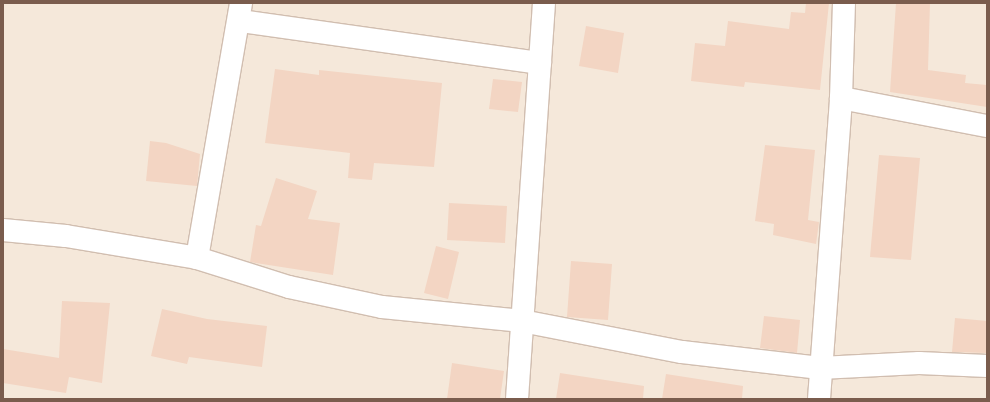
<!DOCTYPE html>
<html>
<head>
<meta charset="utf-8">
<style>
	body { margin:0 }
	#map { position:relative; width:990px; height:402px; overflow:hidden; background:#fdf6ec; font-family:Karla,sans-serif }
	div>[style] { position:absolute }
	.residential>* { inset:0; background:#f5e8da }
	.building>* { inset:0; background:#f3d5c3 }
	.roads { filter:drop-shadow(1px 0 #d1beb0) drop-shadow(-1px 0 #d1beb0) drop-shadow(0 1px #d1beb0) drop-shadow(0 -1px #d1beb0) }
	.street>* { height:22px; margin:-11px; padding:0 11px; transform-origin:11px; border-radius:11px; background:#fff }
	span { translate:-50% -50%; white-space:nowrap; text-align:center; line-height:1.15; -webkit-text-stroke:4px #fffaf3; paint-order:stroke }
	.frame { position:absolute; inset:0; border:4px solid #7a5c4d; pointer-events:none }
</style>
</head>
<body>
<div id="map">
	<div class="residential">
		<div style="clip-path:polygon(3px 3px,987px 3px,987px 399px,3px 399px)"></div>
	</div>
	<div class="building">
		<div style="clip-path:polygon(806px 3px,829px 3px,820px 90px,745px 82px,744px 87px,691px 81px,695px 43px,725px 46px,728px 21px,789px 29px,791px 12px,805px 13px)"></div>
		<div style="clip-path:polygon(896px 3px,930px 3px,928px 70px,966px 75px,965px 83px,987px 85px,987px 107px,890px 92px)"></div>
		<div style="clip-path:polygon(586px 26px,624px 33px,618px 73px,579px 66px)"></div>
		<div style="clip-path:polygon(275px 69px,319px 75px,319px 70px,442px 83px,434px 167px,374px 163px,372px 180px,348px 178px,350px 153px,265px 143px)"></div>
		<div style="clip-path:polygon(493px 79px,522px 82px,518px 112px,489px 109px)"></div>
		<div style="clip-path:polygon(150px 141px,166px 143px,200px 154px,197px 186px,146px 181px)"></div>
		<div style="clip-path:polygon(765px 145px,815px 150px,808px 220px,819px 222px,816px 244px,773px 235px,774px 224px,755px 221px)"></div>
		<div style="clip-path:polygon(879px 155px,920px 158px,911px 260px,870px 257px)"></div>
		<div style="clip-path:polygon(276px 178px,317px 191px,308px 219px,340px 223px,333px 275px,250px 262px,256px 225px,261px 226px)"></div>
		<div style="clip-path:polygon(449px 203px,507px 206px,505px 243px,447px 240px)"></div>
		<div style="clip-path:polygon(436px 246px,459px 252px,448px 299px,424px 293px)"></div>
		<div style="clip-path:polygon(571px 261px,612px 264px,608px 320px,567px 317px)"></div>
		<div style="clip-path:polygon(62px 301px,110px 303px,102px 383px,69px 377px,66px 393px,3px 383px,3px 349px,59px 358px)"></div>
		<div style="clip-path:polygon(162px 309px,207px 319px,267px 326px,262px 367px,189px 357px,187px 364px,151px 356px)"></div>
		<div style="clip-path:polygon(764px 316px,800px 320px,797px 353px,760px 348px)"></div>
		<div style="clip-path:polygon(955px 318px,987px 321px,987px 353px,952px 352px)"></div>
		<div style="clip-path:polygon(452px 363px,504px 371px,500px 399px,447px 399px)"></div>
		<div style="clip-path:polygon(560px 373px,644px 386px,643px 399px,556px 399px)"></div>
		<div style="clip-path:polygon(666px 374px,743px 386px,742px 399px,662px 399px)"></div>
	</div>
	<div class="roads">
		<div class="street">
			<div style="left:240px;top:21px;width:303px;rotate:8deg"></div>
			<div style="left:841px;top:98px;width:149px;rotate:10.9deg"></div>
			<div style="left:3px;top:230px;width:63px;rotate:5.4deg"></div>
			<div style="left:66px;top:236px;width:133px;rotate:9.5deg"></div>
			<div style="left:197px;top:258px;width:96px;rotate:17.5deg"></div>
			<div style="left:289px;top:287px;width:95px;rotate:12.1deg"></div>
			<div style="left:382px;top:307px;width:141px;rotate:5.7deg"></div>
			<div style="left:522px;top:321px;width:163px;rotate:11deg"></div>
			<div style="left:682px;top:352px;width:139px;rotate:6.6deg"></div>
			<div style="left:820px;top:368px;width:99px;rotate:-2.9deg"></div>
			<div style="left:919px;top:363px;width:68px;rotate:2.5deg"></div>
			<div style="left:197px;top:258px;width:259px;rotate:-80.2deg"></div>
			<div style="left:517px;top:399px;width:397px;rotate:-86.1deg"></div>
			<div style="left:819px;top:399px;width:302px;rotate:-85.8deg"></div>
			<div style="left:841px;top:98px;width:95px;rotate:-88.2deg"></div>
		</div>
	</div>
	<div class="frame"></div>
</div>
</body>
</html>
